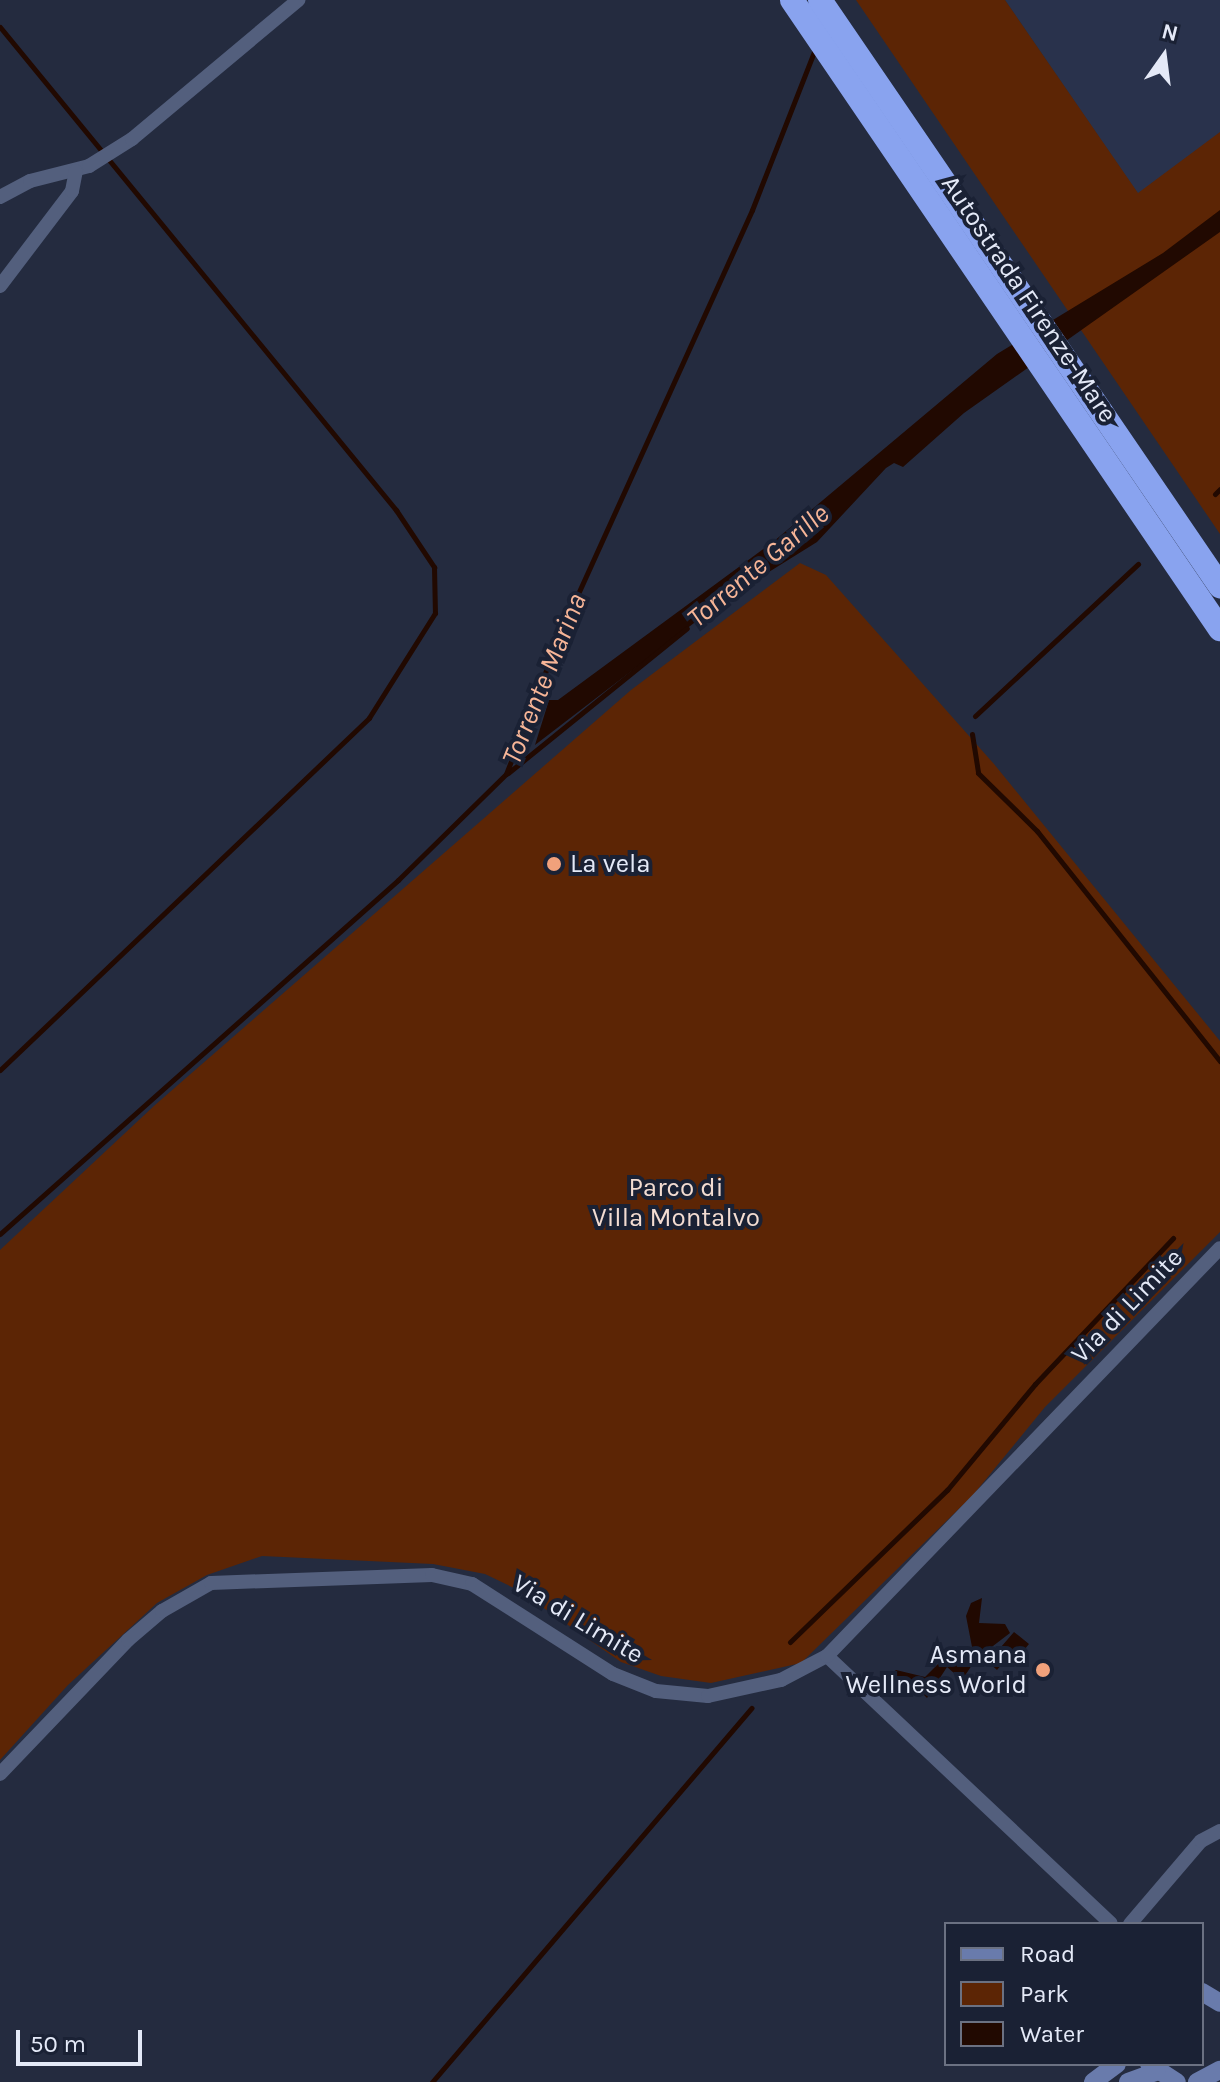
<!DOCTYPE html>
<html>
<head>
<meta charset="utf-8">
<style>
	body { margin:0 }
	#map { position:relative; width:1220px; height:2082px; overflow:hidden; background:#242b3f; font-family:Karla,sans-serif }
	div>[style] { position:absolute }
	.built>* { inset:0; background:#29324c }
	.green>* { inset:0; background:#5c2505 }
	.water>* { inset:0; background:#210901 }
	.stream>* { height:5px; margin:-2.5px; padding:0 2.5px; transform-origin:2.5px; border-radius:2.5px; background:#210901 }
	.street>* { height:14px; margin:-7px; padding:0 7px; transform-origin:7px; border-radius:7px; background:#535f7d }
	.secondary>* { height:18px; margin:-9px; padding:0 9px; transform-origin:9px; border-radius:9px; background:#697bac }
	.highway>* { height:24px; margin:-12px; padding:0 12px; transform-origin:12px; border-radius:12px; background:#89a3ef }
	.dots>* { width:22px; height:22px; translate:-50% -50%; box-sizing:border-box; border:4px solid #1a2134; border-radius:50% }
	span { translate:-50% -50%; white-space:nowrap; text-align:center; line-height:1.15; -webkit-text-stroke:8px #1a2134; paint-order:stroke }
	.street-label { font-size:26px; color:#e4e9f7 }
	.poi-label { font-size:26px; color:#e4e9f7 }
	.left { translate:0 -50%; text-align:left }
	.right { translate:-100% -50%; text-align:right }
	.park-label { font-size:26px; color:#f3dcd1 }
	.water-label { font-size:28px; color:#f7b597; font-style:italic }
	.legend { position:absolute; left:944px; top:1922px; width:260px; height:144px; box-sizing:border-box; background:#1a2134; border:2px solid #6b7182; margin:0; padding:10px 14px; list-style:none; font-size:24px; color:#e4e9f7 }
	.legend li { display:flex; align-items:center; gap:16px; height:40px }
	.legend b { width:40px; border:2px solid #6b7182 }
	.north { position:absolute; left:1124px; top:16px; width:80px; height:80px; -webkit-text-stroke:6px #1a2134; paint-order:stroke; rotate:14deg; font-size:22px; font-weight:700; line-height:32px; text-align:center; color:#e4e9f7 }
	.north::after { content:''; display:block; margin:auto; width:28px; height:36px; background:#e4e9f7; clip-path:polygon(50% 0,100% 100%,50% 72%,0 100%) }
	.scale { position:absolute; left:16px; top:2030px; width:126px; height:36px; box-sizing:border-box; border:4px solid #e4e9f7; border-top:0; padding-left:10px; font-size:24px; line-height:28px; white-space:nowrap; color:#e4e9f7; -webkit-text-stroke:6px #1a2134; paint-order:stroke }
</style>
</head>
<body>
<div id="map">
	<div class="built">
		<div style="clip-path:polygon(1005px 0,1220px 0,1220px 133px,1138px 194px)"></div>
	</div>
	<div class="green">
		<div style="clip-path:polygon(856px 0,1005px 0,1138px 193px,1220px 132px,1220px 534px)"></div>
		<div style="clip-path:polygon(800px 563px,826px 575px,994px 764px,1220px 1041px,1220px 1232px,1045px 1407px,973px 1495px,801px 1663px,711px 1683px,661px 1676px,621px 1662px,518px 1590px,485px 1574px,433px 1564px,262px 1556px,207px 1575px,157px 1603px,68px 1685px,0 1760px,0 1250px,155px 1105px,631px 690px)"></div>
	</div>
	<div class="water">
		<div style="clip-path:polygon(1220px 210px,1220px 232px,964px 413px,903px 467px,894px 463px,886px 468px,817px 542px,724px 600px,535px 745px,549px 700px,558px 700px,773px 542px,997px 354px,1163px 253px)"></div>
		<div style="clip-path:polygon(982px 1598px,979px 1623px,1005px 1624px,1010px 1633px,976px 1659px,962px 1680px,947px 1667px,927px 1698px,919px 1690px,922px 1685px,895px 1686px,891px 1675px,896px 1670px,925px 1677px,939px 1663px,937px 1657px,962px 1659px,973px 1652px,966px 1616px,971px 1603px)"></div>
		<div style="clip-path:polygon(1014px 1632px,1029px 1644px,1013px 1663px,1007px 1658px,997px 1670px,988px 1662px)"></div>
	</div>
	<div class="stream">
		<div style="left:0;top:27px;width:625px;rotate:50.65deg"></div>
		<div style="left:396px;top:510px;width:69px;rotate:56.3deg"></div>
		<div style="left:434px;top:567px;width:46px;rotate:88.8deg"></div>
		<div style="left:435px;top:613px;width:124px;rotate:122.2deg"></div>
		<div style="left:369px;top:718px;width:510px;rotate:136.35deg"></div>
		<div style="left:1215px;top:494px;width:7px;rotate:-45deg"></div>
		<div style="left:975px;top:716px;width:223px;rotate:-43deg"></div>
		<div style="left:972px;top:734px;width:39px;rotate:81deg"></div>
		<div style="left:978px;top:773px;width:83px;rotate:44.5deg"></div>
		<div style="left:1037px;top:831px;width:294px;rotate:51.5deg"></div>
		<div style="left:508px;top:773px;width:230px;rotate:-39deg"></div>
		<div style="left:0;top:1234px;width:533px;rotate:-41.65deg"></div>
		<div style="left:398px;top:880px;width:151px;rotate:-44.5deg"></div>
		<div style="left:506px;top:774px;width:155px;rotate:-68.9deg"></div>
		<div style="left:562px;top:629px;width:460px;rotate:-65.6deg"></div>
		<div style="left:752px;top:210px;width:173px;rotate:-68.6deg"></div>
		<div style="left:790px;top:1642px;width:219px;rotate:-44.1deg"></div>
		<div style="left:947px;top:1490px;width:138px;rotate:-50.3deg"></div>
		<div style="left:1035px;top:1384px;width:201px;rotate:-46.6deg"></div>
		<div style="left:432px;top:2082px;width:492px;rotate:-49.5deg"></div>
	</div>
	<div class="street">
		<div style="left:0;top:197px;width:34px;rotate:-28deg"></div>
		<div style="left:30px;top:181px;width:61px;rotate:-14.3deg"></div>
		<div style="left:89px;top:166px;width:51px;rotate:-32.1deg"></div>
		<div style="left:132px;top:139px;width:217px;rotate:-39.9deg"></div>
		<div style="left:0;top:286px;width:119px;rotate:-52.8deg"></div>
		<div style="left:72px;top:191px;width:20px;rotate:-79deg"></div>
		<div style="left:827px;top:1656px;width:390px;rotate:43.3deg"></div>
		<div style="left:0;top:1774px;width:185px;rotate:-46.3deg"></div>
		<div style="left:128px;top:1640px;width:45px;rotate:-40.5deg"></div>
		<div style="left:162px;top:1611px;width:56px;rotate:-29.7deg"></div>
		<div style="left:211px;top:1583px;width:221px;rotate:-2.1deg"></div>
		<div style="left:432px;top:1575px;width:41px;rotate:12.7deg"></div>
		<div style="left:472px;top:1584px;width:167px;rotate:32.6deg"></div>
		<div style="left:613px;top:1674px;width:46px;rotate:21.6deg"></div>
		<div style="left:656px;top:1691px;width:52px;rotate:5.5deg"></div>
		<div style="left:708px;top:1696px;width:75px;rotate:-12.4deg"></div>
		<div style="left:781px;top:1680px;width:52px;rotate:-27.6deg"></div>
		<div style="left:827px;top:1656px;width:566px;rotate:-46.07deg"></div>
		<div style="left:1130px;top:1924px;width:109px;rotate:-49.5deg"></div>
		<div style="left:1201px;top:1841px;width:21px;rotate:-28deg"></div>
	</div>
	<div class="secondary">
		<div style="left:1202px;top:1992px;width:21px;rotate:31deg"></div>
		<div style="left:1149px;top:2064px;width:33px;rotate:33deg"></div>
		<div style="left:1093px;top:2082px;width:30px;rotate:-37deg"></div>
		<div style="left:1128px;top:2082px;width:30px;rotate:-20deg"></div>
		<div style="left:1197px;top:2082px;width:26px;rotate:-28deg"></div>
	</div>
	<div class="highway">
		<div style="left:792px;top:0;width:761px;rotate:55.77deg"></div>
		<div style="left:820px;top:0;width:710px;rotate:55.68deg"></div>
	</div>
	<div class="dots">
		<div style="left:554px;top:864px;background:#f1a17b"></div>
		<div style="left:1043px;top:1670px;background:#f1a17b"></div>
	</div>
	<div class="street-label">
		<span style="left:1029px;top:299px;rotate:56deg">Autostrada Firenze-Mare</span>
		<span style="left:1127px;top:1306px;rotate:-46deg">Via di Limite</span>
		<span style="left:578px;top:1619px;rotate:31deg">Via di Limite</span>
	</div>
	<div class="poi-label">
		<span class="left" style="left:570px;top:864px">La vela</span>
		<span class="right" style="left:1027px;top:1670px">Asmana<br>Wellness World</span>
	</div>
	<div class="park-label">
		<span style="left:676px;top:1203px">Parco di<br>Villa Montalvo</span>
	</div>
	<div class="water-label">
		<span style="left:758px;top:566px;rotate:-40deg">Torrente Garille</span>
		<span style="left:544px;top:679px;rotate:-68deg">Torrente Marina</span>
	</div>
	<ul class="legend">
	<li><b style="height:10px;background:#697bac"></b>Road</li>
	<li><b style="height:22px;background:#5c2505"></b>Park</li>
	<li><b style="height:22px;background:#210901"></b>Water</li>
	</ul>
	<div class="north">N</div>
	<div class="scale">50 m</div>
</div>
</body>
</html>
